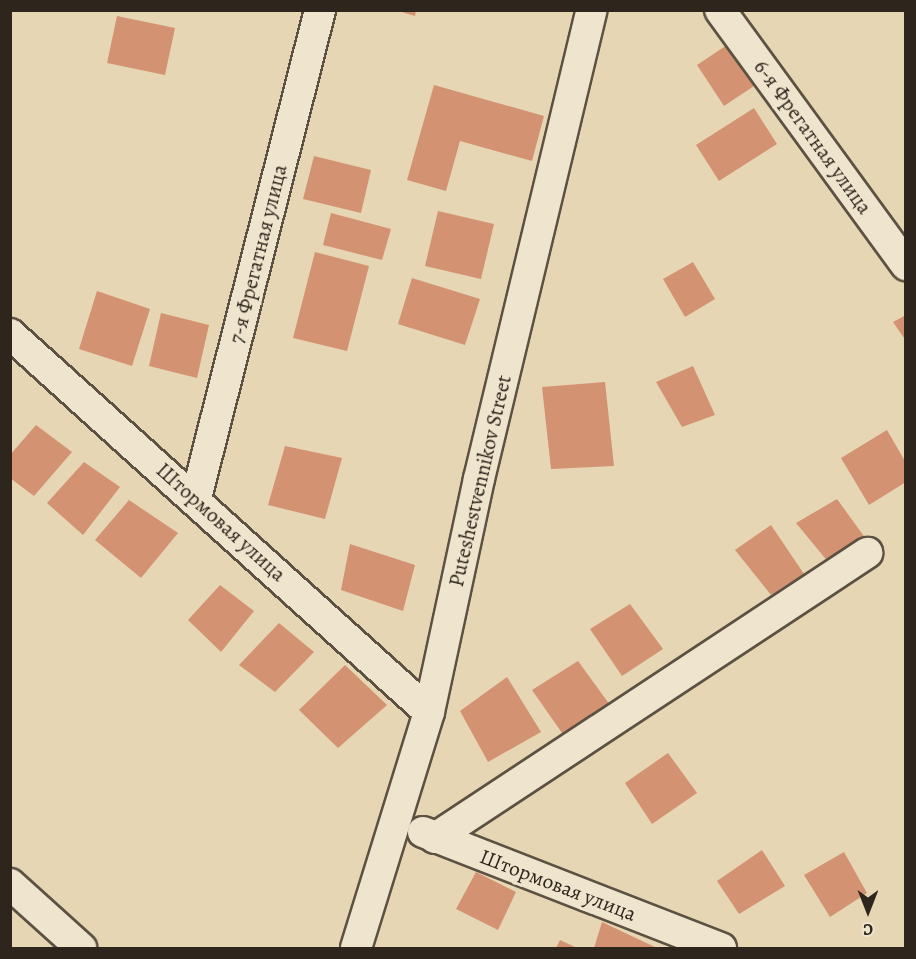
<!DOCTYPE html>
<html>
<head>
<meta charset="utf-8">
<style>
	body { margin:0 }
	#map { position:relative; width:916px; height:959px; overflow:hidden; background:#e6d6b4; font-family:Alegreya,serif }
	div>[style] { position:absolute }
	.building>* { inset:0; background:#d39373 }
	.roads { filter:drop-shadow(2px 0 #5c5142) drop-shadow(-2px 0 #5c5142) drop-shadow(0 2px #5c5142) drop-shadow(0 -2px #5c5142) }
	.street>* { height:30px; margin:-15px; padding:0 15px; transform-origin:15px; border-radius:15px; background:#efe4ce }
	span { translate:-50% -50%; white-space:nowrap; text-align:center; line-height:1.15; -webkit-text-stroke:6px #efe4ce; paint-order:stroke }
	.street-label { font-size:21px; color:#2e251c }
	.frame { position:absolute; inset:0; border:12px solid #2e251c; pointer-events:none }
	.north { position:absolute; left:838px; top:881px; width:60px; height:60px; -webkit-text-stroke:4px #efe4ce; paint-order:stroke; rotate:180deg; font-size:16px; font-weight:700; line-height:24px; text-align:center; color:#2e251c }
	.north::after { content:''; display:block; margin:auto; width:21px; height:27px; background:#2e251c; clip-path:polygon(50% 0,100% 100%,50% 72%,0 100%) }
</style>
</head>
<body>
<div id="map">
	<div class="building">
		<div style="clip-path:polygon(395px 10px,416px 10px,415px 16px)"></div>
		<div style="clip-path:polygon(117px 16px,175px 28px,165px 75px,107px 63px)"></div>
		<div style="clip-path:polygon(727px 45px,754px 86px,724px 106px,697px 65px)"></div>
		<div style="clip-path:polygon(434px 85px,544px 116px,532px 161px,460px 141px,446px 191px,407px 180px)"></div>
		<div style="clip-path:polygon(754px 108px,777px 144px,719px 181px,696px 145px)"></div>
		<div style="clip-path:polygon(314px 156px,371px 170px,361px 213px,303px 199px)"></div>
		<div style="clip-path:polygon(438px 211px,494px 224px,481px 279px,425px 266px)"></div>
		<div style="clip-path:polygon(331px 213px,391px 229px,382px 260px,323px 245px)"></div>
		<div style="clip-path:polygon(315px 252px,369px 266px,347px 351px,293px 338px)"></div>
		<div style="clip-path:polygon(693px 262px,715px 299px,685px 317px,663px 279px)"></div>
		<div style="clip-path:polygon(412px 278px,480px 299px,465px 345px,398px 324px)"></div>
		<div style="clip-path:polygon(97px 291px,150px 309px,132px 366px,79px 349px)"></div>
		<div style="clip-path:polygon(161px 313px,209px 325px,197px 378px,149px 366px)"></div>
		<div style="clip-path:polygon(906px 315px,906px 341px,893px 322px)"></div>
		<div style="clip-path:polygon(693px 366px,715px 415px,682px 427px,656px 382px)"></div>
		<div style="clip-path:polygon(605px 382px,614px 466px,551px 469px,542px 387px)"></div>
		<div style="clip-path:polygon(36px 425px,72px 452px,34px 496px,10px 478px,10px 455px)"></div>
		<div style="clip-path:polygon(887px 430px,906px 463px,906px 482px,869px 505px,841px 458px)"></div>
		<div style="clip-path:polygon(285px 446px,342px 458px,325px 519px,268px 505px)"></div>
		<div style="clip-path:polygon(84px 462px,120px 487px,83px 535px,47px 503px)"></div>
		<div style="clip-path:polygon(837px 499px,866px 539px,829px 563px,796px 523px)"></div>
		<div style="clip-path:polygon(129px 500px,178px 533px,141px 578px,95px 540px)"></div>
		<div style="clip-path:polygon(771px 525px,804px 574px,771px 595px,735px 550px)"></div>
		<div style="clip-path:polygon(350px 544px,415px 565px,403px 611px,341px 590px)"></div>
		<div style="clip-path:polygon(220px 585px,254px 611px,221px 652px,188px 620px)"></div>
		<div style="clip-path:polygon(630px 604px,663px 649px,622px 676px,590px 629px)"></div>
		<div style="clip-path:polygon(279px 623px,314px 652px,275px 692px,239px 665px)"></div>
		<div style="clip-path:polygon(578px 661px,610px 705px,562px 733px,532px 690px)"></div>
		<div style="clip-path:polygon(345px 665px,387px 705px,338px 748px,299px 710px)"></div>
		<div style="clip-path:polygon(507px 677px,541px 732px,488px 762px,460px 711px)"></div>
		<div style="clip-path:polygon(668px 753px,697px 793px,652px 824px,625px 783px)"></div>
		<div style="clip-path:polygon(762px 850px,785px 886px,739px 914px,717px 881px)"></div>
		<div style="clip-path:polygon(844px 852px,867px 893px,830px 917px,804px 875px)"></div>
		<div style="clip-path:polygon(476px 872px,516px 892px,498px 930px,456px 909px)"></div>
		<div style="clip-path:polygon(602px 922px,657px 948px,594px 948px)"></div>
		<div style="clip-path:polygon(560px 940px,577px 948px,556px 948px)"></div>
	</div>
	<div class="roads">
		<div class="street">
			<div style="left:720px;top:10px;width:316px;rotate:53.9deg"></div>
			<div style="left:10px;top:334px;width:564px;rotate:42.06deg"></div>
			<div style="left:196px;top:498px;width:504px;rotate:-75.74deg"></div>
			<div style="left:423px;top:832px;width:320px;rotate:21.3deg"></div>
			<div style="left:435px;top:838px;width:518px;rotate:-33.41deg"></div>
			<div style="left:10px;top:884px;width:96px;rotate:42deg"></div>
			<div style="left:356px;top:948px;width:247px;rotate:-72.8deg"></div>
			<div style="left:429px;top:712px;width:238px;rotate:-77.9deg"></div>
			<div style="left:479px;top:479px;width:482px;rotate:-76.5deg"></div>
		</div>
	</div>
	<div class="street-label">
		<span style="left:813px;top:137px;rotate:54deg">6-я Фрегатная улица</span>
		<span style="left:258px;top:254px;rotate:-76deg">7-я Фрегатная улица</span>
		<span style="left:480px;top:481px;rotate:-77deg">Puteshestvennikov Street</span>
		<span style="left:221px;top:522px;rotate:42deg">Штормовая улица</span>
		<span style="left:558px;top:885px;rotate:21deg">Штормовая улица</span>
	</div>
	<div class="frame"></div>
	<div class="north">С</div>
</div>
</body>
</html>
